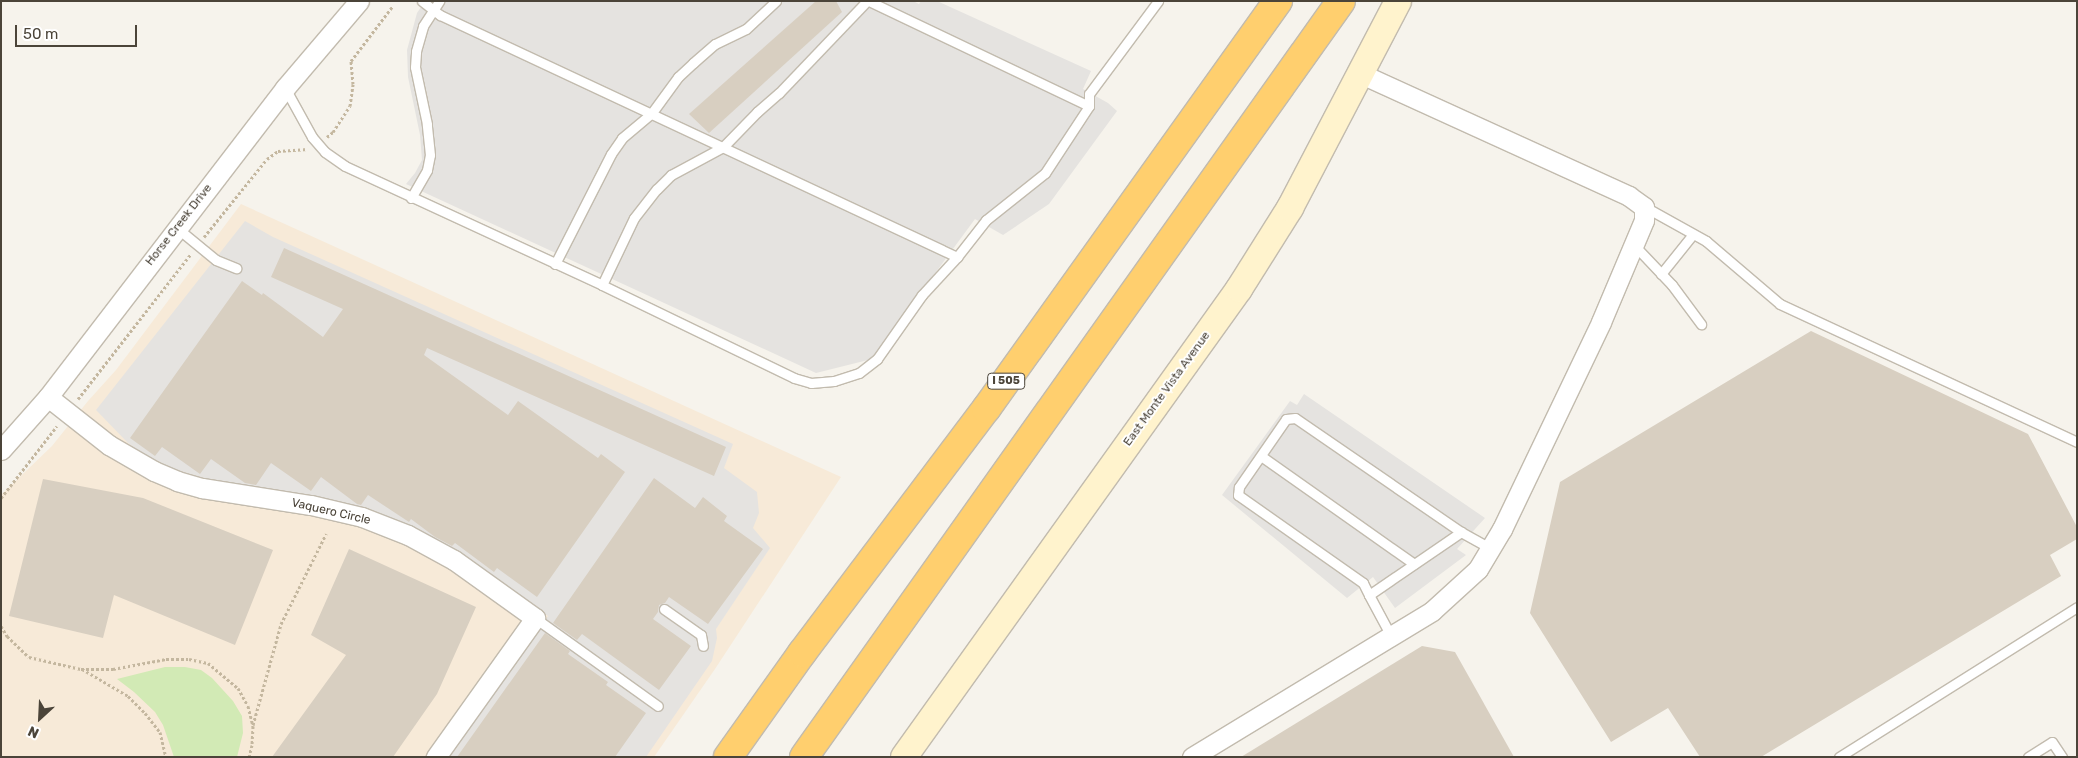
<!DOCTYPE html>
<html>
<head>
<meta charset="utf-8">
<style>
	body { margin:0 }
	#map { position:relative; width:2078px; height:758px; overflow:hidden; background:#f6f3ec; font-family:Rubik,sans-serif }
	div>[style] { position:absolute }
	.commercial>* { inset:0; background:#f7ead8 }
	.green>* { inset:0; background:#d2eab5 }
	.parking>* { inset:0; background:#e5e3e0 }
	.building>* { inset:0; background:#d8cfc1 }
	.path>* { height:3px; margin-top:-1.5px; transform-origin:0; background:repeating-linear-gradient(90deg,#c4b79f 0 2.5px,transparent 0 5px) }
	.roads { filter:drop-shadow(1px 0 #c2bbae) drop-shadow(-1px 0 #c2bbae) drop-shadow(0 1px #c2bbae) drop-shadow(0 -1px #c2bbae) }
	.lane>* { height:9px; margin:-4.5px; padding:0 4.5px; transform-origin:4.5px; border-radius:4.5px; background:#fff }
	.street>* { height:19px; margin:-9.5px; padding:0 9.5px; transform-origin:9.5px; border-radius:9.5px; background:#fff }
	.secondary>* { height:26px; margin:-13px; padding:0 13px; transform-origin:13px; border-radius:13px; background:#fff3cd }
	.highway>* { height:28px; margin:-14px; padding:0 14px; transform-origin:14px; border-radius:14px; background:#ffcf6e }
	span { translate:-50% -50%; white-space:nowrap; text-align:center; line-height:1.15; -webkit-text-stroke:4px #fff; paint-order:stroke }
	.shield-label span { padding:1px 4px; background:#fff; border:1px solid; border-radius:4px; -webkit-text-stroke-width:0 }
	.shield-label { font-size:11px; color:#4b4439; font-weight:700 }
	.street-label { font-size:12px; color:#4b4439 }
	.frame { position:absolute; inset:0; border:2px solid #4b4439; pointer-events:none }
	.north { position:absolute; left:15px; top:693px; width:50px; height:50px; -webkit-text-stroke:4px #fff; paint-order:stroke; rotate:205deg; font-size:14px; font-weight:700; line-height:20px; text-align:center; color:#4b4439 }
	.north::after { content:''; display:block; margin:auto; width:18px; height:22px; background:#4b4439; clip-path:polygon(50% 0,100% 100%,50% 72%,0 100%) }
	.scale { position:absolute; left:15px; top:25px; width:122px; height:22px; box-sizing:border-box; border:2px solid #4b4439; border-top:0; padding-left:6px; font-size:15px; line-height:18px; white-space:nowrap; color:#4b4439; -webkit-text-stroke:4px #fff; paint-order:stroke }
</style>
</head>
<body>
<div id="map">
	<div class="commercial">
		<div style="clip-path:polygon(241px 204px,841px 477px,715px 669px,654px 757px,1px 757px,1px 495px,52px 446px,88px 401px,116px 370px)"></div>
	</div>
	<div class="green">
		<div style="clip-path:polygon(165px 667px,185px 667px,201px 670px,212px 678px,233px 701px,242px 716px,243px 733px,237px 757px,174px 757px,163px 725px,155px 712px,134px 692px,117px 679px)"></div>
	</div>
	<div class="parking">
		<div style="clip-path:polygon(425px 1px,913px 1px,919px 4px,921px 1px,937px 1px,1091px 71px,1083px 89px,1108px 103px,1117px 111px,1049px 204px,1003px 235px,975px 219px,872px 359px,816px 373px,406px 184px,415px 173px,422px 160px,420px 135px,408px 77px,407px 50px,417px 13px)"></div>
		<div style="clip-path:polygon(245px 221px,273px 237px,733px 444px,724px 468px,757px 492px,759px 513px,753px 528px,770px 548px,716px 629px,717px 638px,712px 661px,646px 757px,450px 757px,548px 616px,420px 534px,252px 492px,170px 468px,151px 460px,128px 443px,96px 410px)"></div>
		<div style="clip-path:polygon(1304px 394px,1485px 518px,1457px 549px,1466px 555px,1395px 608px,1373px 577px,1347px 598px,1222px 495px,1290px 401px,1297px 405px)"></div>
	</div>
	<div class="building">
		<div style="clip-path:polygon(816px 1px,836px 1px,842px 12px,709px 133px,689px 114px)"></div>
		<div style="clip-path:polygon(284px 248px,726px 447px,714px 476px,427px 348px,424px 355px,508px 415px,518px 401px,598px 458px,601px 454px,625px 472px,537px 597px,497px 568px,494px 572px,455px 543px,452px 546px,435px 537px,411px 519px,409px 522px,368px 495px,361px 505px,357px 504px,321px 477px,311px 491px,271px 463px,256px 485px,245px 483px,211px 459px,200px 474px,162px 447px,155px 456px,130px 438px,242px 281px,262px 295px,263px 293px,323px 337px,343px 309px,271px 277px)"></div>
		<div style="clip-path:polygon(1811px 331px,2028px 434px,2077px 527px,2077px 539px,2050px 555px,2061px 576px,1761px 757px,1700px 757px,1668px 708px,1611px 742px,1530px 613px,1560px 482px)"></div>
		<div style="clip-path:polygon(654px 478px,695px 508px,703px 497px,727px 516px,724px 521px,763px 549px,708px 624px,669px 597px,665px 603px,659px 605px,658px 612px,653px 619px,691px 646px,659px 690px,582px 634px,577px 640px,553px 623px)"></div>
		<div style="clip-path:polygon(43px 479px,143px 498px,273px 550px,235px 645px,114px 595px,103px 638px,9px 616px)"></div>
		<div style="clip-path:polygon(349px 549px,476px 607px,437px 694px,393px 757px,272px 757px,346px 655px,311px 635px)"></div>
		<div style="clip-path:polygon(545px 633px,570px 651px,568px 654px,608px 682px,606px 685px,646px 713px,615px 757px,457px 757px)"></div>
		<div style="clip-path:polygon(1422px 646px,1455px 652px,1514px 757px,1241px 757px)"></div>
	</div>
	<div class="path">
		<div style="left:327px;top:137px;width:8px;rotate:-40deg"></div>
		<div style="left:333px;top:132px;width:31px;rotate:-57deg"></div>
		<div style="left:350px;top:106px;width:22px;rotate:-82deg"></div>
		<div style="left:353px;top:84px;width:23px;rotate:-95deg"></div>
		<div style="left:351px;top:61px;width:68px;rotate:-52.8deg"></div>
		<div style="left:204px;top:237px;width:100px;rotate:-51.1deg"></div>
		<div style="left:267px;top:159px;width:14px;rotate:-36deg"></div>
		<div style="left:278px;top:151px;width:30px;rotate:-4deg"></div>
		<div style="left:78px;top:399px;width:184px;rotate:-52.1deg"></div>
		<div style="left:1px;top:498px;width:91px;rotate:-52.1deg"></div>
		<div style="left:1px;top:626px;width:12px;rotate:59deg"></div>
		<div style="left:7px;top:636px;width:30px;rotate:44deg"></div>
		<div style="left:29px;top:657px;width:53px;rotate:13deg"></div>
		<div style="left:81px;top:669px;width:32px"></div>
		<div style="left:113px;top:669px;width:54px;rotate:-10.7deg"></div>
		<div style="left:166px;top:659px;width:23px"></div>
		<div style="left:189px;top:659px;width:19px;rotate:12deg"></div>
		<div style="left:208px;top:663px;width:39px;rotate:40deg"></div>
		<div style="left:238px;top:688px;width:21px;rotate:61deg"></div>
		<div style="left:248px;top:706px;width:21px;rotate:76deg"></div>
		<div style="left:253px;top:726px;width:19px;rotate:93deg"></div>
		<div style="left:252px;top:745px;width:12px;rotate:104deg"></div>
		<div style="left:82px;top:669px;width:53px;rotate:30.4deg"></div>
		<div style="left:128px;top:696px;width:24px;rotate:45deg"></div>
		<div style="left:145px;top:713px;width:24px;rotate:52deg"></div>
		<div style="left:160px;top:732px;width:26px;rotate:77deg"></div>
		<div style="left:253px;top:725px;width:105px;rotate:-74.5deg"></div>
		<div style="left:281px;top:624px;width:101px;rotate:-63.4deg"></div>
	</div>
	<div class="roads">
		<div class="lane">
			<div style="left:422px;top:1px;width:23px;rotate:38deg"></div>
			<div style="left:440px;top:15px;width:571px;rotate:25.08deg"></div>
			<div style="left:957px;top:257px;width:47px;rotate:-51.9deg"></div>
			<div style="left:986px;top:220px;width:75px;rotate:-38.5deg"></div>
			<div style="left:1045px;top:173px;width:80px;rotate:-56.7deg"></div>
			<div style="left:1089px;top:106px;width:244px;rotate:-154.5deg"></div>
			<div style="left:285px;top:88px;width:56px;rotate:61.1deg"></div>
			<div style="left:312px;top:137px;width:20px;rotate:49deg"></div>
			<div style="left:325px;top:152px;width:24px;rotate:35deg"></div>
			<div style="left:345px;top:166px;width:283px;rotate:24.8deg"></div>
			<div style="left:602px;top:285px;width:213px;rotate:25.8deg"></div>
			<div style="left:794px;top:378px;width:18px;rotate:16deg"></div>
			<div style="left:811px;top:383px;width:23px;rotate:-5deg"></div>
			<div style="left:834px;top:381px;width:26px;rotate:-18deg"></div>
			<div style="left:859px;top:373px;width:23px;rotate:-38deg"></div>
			<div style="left:877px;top:359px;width:78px;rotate:-54.9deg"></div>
			<div style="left:922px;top:295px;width:52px;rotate:-47.4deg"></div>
			<div style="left:1089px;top:106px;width:12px;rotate:-90deg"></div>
			<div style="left:1089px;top:94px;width:116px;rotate:-53.4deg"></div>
			<div style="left:411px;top:198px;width:32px;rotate:-60deg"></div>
			<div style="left:427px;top:170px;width:15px;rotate:-79deg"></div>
			<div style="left:430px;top:155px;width:31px;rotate:-96deg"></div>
			<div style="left:427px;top:124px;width:58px;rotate:-101.9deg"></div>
			<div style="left:415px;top:67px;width:16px;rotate:-86deg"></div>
			<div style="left:416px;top:51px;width:26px;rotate:-74deg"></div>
			<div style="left:423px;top:26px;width:30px;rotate:-57deg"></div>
			<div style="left:1645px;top:207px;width:70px;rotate:29.1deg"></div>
			<div style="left:1706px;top:241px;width:97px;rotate:40.4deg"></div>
			<div style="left:1780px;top:304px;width:327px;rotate:24.9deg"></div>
			<div style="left:177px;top:228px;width:50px;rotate:39.4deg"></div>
			<div style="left:216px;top:260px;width:22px;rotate:22deg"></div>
			<div style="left:1634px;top:245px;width:55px;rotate:46.5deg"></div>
			<div style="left:1672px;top:285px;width:49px;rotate:53.4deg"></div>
			<div style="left:555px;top:264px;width:123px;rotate:-63deg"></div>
			<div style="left:611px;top:154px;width:19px;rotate:-55deg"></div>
			<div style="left:622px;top:138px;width:38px;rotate:-40deg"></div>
			<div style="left:651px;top:114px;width:46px;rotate:-53.9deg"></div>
			<div style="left:678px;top:77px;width:21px;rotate:-43deg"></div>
			<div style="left:693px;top:63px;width:29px;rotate:-41deg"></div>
			<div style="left:715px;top:44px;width:34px;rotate:-26deg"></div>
			<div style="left:746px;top:29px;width:41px;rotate:-43deg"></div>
			<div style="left:1661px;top:274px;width:51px;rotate:-51.3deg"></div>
			<div style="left:602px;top:285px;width:74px;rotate:-64.5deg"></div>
			<div style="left:634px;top:218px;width:37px;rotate:-52deg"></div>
			<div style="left:657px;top:189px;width:20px;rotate:-45deg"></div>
			<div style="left:671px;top:175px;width:59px;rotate:-28.3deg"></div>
			<div style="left:723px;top:147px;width:49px;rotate:-45.8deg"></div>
			<div style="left:757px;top:112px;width:29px;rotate:-41deg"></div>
			<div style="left:779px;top:93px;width:127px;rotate:-46.3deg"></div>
			<div style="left:1261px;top:456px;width:187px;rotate:35.2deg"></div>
			<div style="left:1461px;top:532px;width:33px;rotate:29deg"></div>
			<div style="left:1369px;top:595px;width:112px;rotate:-34.4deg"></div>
			<div style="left:1461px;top:532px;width:201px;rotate:-145.5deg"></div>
			<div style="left:1295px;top:418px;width:9px;rotate:174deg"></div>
			<div style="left:1286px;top:419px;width:83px;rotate:124.7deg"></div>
			<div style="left:1239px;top:487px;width:8px;rotate:97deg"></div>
			<div style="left:1238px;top:495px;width:153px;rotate:35.1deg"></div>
			<div style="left:1363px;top:583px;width:13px;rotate:63deg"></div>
			<div style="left:1369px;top:595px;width:47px;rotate:61.8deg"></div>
			<div style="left:664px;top:609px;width:45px;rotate:35.1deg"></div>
			<div style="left:701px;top:635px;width:11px;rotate:80deg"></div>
			<div style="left:535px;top:618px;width:151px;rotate:35.6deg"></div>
			<div style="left:1839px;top:757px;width:281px;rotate:-32.2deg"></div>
			<div style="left:2028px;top:757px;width:28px;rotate:-32deg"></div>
			<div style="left:2052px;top:742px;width:18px;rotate:56deg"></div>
		</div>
		<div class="street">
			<div style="left:48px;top:397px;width:78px;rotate:38.2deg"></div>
			<div style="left:109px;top:445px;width:52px;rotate:30deg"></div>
			<div style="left:154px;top:471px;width:25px;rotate:23deg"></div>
			<div style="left:177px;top:481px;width:26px;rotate:16deg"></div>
			<div style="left:202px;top:488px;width:110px;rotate:8.9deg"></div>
			<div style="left:311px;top:505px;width:52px;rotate:13.2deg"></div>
			<div style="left:362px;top:517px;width:49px;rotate:21.4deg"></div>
			<div style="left:408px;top:535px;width:52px;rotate:28.5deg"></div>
			<div style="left:454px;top:560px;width:100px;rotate:35.6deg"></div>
			<div style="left:535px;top:618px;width:171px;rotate:125.5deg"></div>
			<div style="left:1px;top:450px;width:71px;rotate:-48.4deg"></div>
			<div style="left:48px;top:397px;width:389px;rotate:-52.5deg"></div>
			<div style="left:285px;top:88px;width:114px;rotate:-49.6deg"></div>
			<div style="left:1192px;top:757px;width:281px;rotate:-31.3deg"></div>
			<div style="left:1432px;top:611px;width:62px;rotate:-42.4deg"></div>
			<div style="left:1478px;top:569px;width:47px;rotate:-59deg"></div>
			<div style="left:1502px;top:529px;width:229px;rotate:-64.4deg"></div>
			<div style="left:1601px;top:322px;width:111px;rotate:-67.1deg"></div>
			<div style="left:1644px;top:220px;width:13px;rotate:-90deg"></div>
			<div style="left:1644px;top:207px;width:19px;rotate:-144deg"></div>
			<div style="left:1629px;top:196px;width:297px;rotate:-155.5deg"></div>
		</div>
		<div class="secondary">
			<div style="left:904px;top:757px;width:576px;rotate:-54.4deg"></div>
			<div style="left:1239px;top:289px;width:96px;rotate:-57.8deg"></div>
			<div style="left:1290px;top:208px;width:233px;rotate:-62.4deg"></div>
		</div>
		<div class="highway">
			<div style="left:728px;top:757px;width:128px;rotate:-54.6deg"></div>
			<div style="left:802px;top:653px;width:306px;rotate:-53deg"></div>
			<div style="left:986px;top:409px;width:502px;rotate:-54.41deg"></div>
			<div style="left:804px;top:757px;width:927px;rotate:-54.61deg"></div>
		</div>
	</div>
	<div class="shield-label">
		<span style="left:1006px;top:381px">I 505</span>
	</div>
	<div class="street-label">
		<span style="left:179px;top:225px;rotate:-52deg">Horse Creek Drive</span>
		<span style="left:1167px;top:389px;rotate:-54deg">East Monte Vista Avenue</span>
		<span style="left:331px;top:512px;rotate:13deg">Vaquero Circle</span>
	</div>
	<div class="frame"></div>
	<div class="north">N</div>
	<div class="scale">50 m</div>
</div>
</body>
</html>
